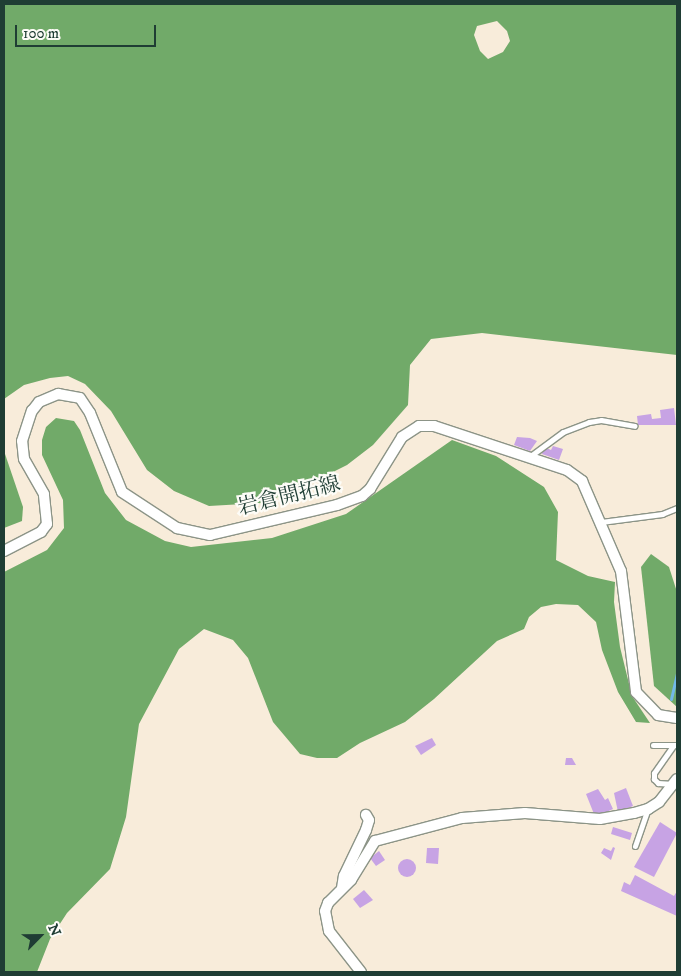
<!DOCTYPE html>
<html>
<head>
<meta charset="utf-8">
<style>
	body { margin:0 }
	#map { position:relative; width:681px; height:976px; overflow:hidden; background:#f8ecda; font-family:"IM FELL DW Pica","Noto Serif JP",serif }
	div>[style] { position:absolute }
	.forest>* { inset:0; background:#71aa69 }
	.stream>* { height:3px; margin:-1.5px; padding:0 1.5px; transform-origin:1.5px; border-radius:1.5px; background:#72b8e9 }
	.building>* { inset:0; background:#c7a3e4 }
	.round { border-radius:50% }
	.roads { filter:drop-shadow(1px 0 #8c9487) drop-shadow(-1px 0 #8c9487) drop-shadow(0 1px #8c9487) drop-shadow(0 -1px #8c9487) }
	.service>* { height:5px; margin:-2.5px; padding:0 2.5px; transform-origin:2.5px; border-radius:2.5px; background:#fff }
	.minor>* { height:10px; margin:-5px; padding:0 5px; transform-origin:5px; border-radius:5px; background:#fff }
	span { translate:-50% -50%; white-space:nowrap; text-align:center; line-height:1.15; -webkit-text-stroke:4.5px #fdfcf7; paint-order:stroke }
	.street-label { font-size:21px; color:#1f3d34 }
	.frame { position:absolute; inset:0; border:5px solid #1f3d34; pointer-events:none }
	.north { position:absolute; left:15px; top:911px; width:50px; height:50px; -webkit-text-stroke:4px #fdfcf7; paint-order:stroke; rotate:67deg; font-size:14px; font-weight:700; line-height:20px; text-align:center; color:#1f3d34 }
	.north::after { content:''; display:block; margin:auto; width:18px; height:22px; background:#1f3d34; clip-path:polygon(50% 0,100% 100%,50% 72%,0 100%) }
	.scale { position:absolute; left:15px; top:25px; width:141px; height:22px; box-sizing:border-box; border:2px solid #1f3d34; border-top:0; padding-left:6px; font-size:15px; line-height:18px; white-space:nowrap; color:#1f3d34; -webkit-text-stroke:4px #fdfcf7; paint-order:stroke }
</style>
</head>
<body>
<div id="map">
	<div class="forest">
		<div style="clip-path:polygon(evenodd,4px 4px,677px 4px,677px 355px,482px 333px,431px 339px,410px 365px,408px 405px,373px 445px,347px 465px,295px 491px,261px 503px,209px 506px,174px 491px,147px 470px,111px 411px,85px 384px,68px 376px,50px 378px,24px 385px,4px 399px,4px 4px,497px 21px,507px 31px,510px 41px,503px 52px,488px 59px,480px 51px,474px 35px,477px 26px,497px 21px)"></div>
		<div style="clip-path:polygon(56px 418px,74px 421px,80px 430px,105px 493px,126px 520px,165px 541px,191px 547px,272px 538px,346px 514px,452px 440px,496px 456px,544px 487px,558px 512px,556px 560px,588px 576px,615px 582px,614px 602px,620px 647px,632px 696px,650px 723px,636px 722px,618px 692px,602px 650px,596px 622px,578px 605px,556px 604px,541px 607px,529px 617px,524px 629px,497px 641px,434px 699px,405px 722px,360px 743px,337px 758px,317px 758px,300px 754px,273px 722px,248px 658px,233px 640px,204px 629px,179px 649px,139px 724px,126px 817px,110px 869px,67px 913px,50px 939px,37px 972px,4px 972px,4px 572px,47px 550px,64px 528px,63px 500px,42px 455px,42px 440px,46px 427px)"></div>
		<div style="clip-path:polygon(4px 451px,23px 507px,22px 521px,4px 528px)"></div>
		<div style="clip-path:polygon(651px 554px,669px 567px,677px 592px,677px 707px,654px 686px,641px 567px)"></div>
	</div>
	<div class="stream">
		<div style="left:671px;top:699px;width:28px;rotate:-77deg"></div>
	</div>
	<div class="building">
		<div style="clip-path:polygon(674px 408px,676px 425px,638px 425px,637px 416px,651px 414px,652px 419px,661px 418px,660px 410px)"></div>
		<div style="clip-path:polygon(517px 437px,530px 438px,537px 441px,530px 451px,514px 445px)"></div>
		<div style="clip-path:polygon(553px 446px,563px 449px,559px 460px,542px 454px,544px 447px,551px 450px)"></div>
		<div style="clip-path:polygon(432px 738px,436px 745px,421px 755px,415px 746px)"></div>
		<div style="clip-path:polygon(566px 758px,572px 758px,576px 765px,565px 765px)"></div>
		<div style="clip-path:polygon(626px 788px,633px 806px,618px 812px,614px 793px)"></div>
		<div style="clip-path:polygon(598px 789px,605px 800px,608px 798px,613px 809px,600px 815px,594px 814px,586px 794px)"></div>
		<div style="clip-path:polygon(660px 822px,677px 833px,654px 877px,634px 867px)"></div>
		<div style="clip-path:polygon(613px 827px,632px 833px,630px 840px,611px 834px)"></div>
		<div style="clip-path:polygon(613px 847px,615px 848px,611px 860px,601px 853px,604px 848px,611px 851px)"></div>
		<div style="clip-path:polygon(427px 848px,439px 848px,438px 864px,426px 863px)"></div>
		<div style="clip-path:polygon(379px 851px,385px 860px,376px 866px,370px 858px)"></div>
		<div class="round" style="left:398px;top:859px;width:18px;height:18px"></div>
		<div style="clip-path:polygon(635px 875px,674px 896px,677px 891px,677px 916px,621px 891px,624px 882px,630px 885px)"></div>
		<div style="clip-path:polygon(364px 890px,373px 900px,360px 908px,353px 899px)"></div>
	</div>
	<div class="roads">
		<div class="service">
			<div style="left:529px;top:457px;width:42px;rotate:-36.3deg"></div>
			<div style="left:563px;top:432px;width:28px;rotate:-21deg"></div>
			<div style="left:589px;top:422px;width:12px;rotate:-9deg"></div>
			<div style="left:601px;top:420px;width:34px;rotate:10deg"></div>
			<div style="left:601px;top:522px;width:62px;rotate:-7.5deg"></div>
			<div style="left:662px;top:514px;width:16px;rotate:-22deg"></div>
			<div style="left:653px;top:745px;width:24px"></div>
			<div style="left:673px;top:784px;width:15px;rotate:-176deg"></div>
			<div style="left:658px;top:783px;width:6px;rotate:-135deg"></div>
			<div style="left:654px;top:779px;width:6px;rotate:-90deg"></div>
			<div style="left:654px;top:773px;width:33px;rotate:-55deg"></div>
			<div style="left:635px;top:846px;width:39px;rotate:-71deg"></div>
		</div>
		<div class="minor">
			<div style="left:4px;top:551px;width:42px;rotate:-27.2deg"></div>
			<div style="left:41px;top:532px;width:10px;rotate:-53deg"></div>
			<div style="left:47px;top:524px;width:30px;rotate:-96deg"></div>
			<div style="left:44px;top:494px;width:40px;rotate:-119.7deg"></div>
			<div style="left:24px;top:459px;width:18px;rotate:-96deg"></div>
			<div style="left:22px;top:441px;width:32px;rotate:-72deg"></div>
			<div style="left:32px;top:411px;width:11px;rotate:-52deg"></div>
			<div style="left:39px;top:402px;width:21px;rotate:-23deg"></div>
			<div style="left:58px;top:394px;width:22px;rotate:10deg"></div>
			<div style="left:80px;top:398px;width:18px;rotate:56deg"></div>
			<div style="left:90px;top:413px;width:85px;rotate:67.9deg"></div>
			<div style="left:122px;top:492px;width:66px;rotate:33.2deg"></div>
			<div style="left:177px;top:528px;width:34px;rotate:12deg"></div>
			<div style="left:210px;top:535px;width:130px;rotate:-13.3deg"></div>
			<div style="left:337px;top:505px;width:27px;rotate:-20deg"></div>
			<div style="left:362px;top:496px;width:11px;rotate:-41deg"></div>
			<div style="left:370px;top:489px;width:61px;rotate:-58.4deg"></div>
			<div style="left:402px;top:437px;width:20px;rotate:-33deg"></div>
			<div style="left:419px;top:426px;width:15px"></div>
			<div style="left:434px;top:426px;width:140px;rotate:18.3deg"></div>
			<div style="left:567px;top:470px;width:19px;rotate:36deg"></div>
			<div style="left:582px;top:481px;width:98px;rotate:66.6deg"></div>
			<div style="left:621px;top:571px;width:122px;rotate:82.9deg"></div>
			<div style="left:636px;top:692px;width:32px;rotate:46deg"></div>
			<div style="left:658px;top:715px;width:19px;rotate:9deg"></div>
			<div style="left:342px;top:888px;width:12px;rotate:-81deg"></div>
			<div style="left:344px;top:876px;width:51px;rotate:-64.4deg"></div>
			<div style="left:366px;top:830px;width:10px;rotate:-73deg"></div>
			<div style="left:369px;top:820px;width:6px;rotate:-121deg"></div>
			<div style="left:361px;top:972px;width:52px;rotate:-128deg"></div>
			<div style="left:329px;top:931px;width:20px;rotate:-101deg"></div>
			<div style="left:325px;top:911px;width:9px;rotate:-69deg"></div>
			<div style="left:328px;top:903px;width:33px;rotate:-45deg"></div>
			<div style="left:351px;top:880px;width:46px;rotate:-58.4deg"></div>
			<div style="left:375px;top:841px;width:90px;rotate:-14.8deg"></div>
			<div style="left:462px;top:818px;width:63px;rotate:-4.5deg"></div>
			<div style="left:525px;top:813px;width:75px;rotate:4.6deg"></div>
			<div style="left:600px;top:819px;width:35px;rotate:-10deg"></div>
			<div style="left:634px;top:813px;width:15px;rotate:-16deg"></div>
			<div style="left:648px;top:809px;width:13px;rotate:-32deg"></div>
			<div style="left:659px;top:802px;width:29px;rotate:-52deg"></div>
		</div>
	</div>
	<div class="street-label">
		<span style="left:289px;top:496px;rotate:-14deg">岩倉開拓線</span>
	</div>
	<div class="frame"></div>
	<div class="north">N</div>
	<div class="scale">100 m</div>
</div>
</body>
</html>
